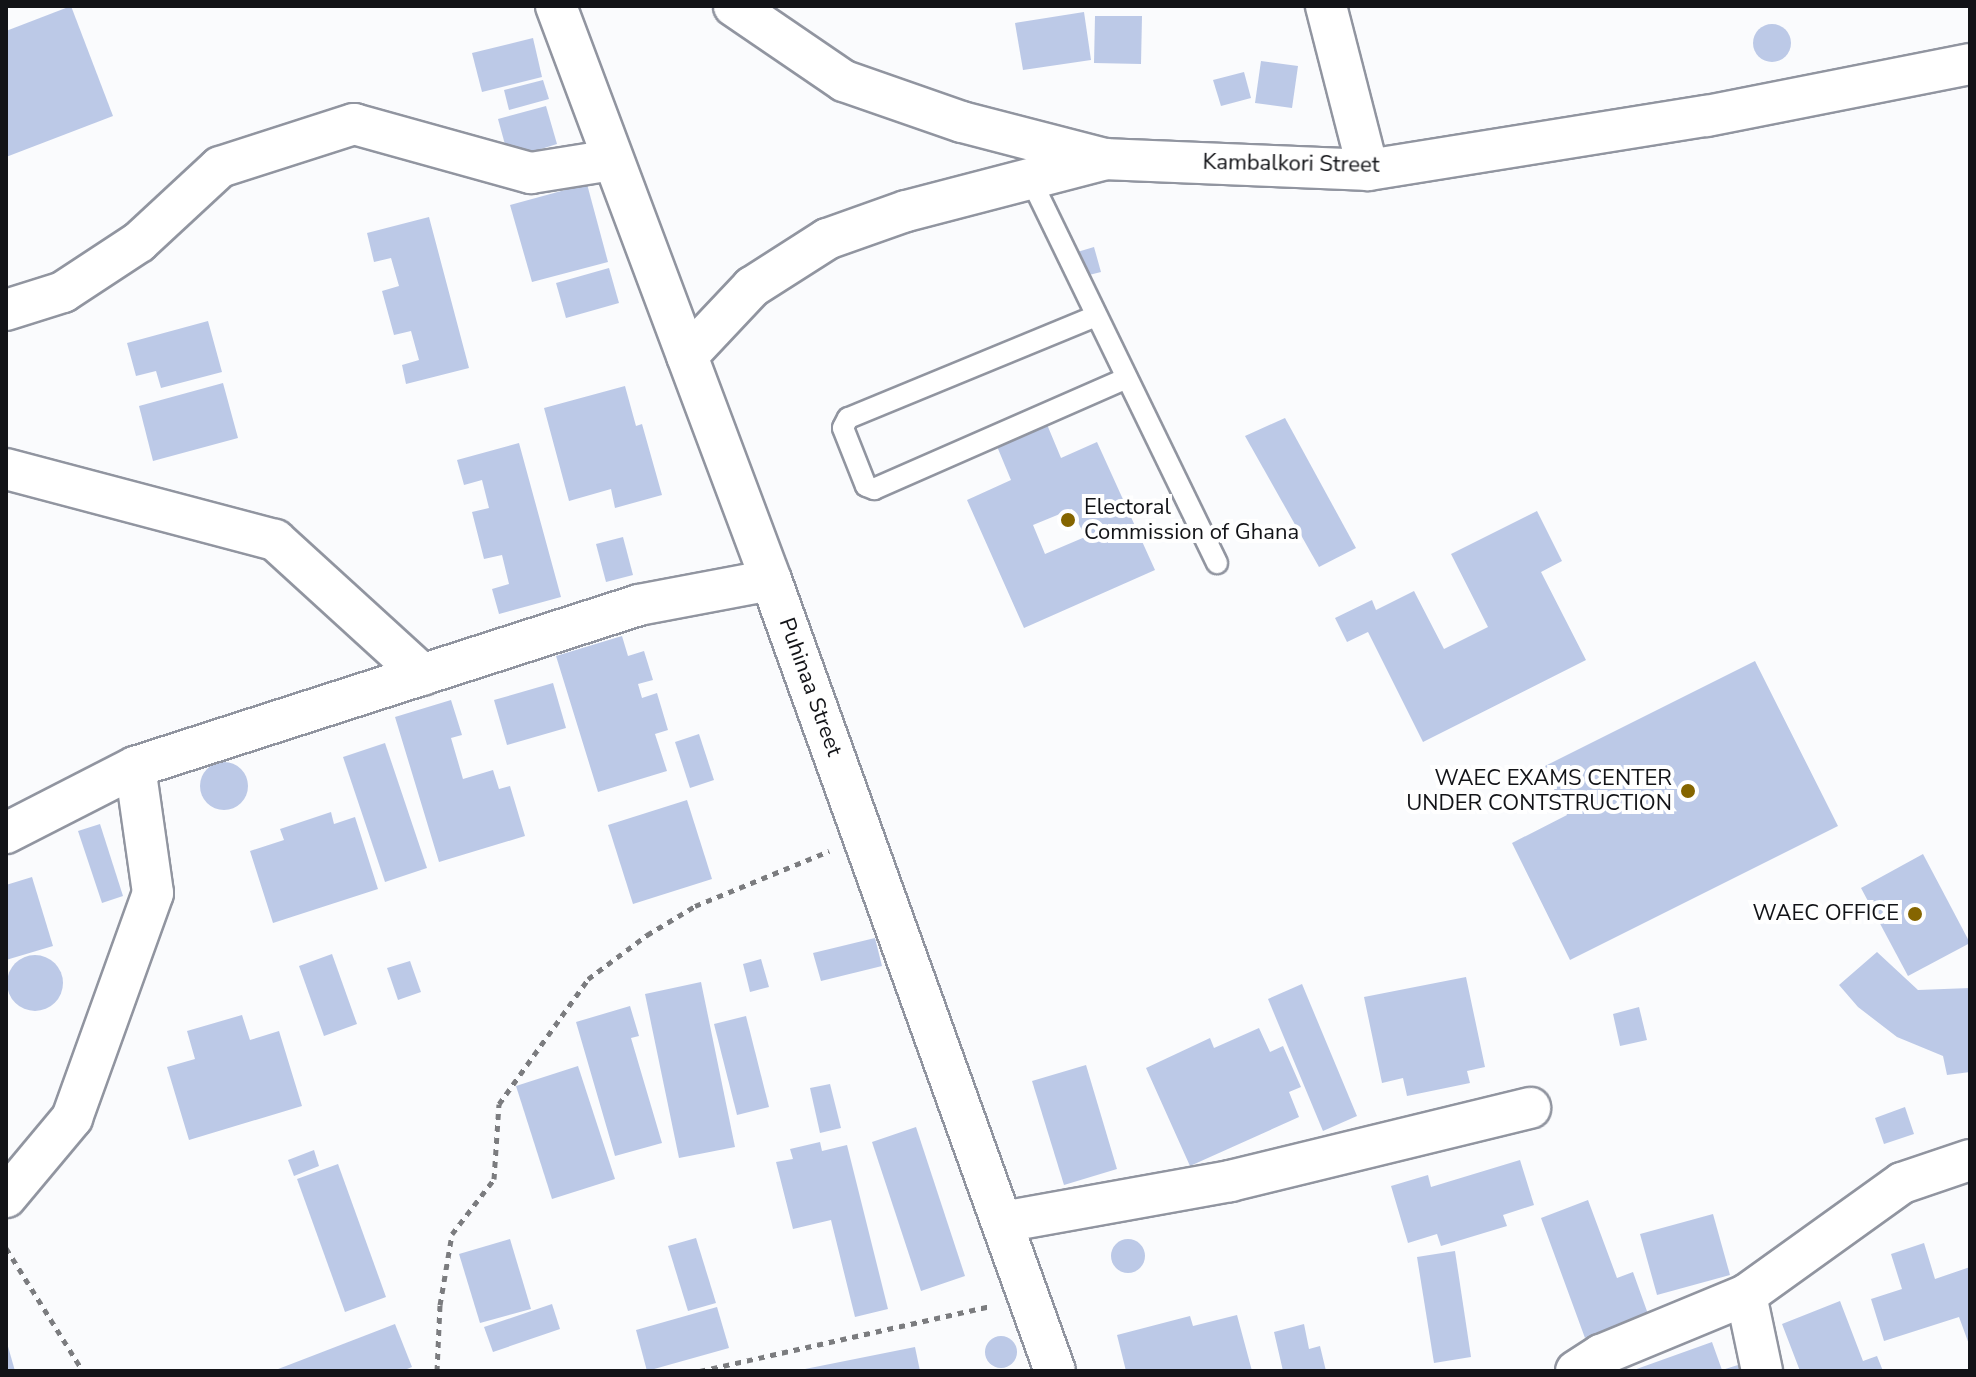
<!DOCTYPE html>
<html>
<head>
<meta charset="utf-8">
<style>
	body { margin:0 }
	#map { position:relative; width:1976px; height:1377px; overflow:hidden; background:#fafbfd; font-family:"Nunito Sans",sans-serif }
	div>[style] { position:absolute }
	.building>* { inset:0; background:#bcc9e7 }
	.round { border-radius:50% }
	.path>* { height:5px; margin-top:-2.5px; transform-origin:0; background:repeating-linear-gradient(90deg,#7b7c7f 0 6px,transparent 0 12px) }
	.roads { filter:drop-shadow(2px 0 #9195a0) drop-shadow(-2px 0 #9195a0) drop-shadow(0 2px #9195a0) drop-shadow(0 -2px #9195a0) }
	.service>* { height:20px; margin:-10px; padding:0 10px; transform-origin:10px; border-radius:10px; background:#fff }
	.minor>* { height:40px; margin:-20px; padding:0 20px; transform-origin:20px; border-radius:20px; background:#fff }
	.dots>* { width:22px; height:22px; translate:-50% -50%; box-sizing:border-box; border:4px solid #fff; border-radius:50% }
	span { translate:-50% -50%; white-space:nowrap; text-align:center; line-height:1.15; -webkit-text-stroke:8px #fff; paint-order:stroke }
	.street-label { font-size:22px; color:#121317 }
	.poi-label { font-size:22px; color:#121317 }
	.left { translate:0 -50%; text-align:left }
	.right { translate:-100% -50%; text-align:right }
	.frame { position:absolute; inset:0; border:8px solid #121317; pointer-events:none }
</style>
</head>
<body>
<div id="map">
	<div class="building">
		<div style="clip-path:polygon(71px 6px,113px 116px,6px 157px,6px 31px)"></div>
		<div style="clip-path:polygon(1084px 12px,1091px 60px,1023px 70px,1015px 23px)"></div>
		<div style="clip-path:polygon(1095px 16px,1142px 16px,1141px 64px,1094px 63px)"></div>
		<div class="round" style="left:1753px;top:24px;width:38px;height:38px"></div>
		<div style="clip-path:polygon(533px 38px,542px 77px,482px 92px,472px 53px)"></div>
		<div style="clip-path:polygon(1261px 61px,1298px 66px,1292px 108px,1255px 103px)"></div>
		<div style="clip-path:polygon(1244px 72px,1251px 98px,1221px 106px,1213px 80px)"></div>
		<div style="clip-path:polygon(543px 80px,549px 99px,509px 110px,504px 90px)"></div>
		<div style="clip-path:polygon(546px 106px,557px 144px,509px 159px,498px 119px)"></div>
		<div style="clip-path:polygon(587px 184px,608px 262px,532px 282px,510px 205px)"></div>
		<div style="clip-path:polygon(429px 217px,469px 368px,406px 384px,402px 365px,419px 360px,411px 331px,394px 335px,382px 291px,399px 286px,391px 258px,374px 262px,367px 233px)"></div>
		<div style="clip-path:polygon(1094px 247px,1101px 272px,1081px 277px,1074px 253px)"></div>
		<div style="clip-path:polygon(609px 268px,619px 303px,566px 318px,556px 283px)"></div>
		<div style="clip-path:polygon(208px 321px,222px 372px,161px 388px,156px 371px,136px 376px,127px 343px)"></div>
		<div style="clip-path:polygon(223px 383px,238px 438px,153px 461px,139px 406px)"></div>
		<div style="clip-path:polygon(625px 386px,636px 426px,642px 424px,662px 495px,615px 508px,611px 489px,569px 501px,544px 408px)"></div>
		<div style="clip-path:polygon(1285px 418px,1356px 548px,1319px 567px,1245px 436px)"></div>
		<div style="clip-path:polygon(evenodd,1046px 422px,1061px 458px,1097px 442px,1155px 570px,1024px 628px,967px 500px,1011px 480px,996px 444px,1046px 422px,1072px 509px,1085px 537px,1045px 554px,1033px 525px,1072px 509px)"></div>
		<div style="clip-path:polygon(519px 443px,561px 597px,499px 614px,492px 589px,509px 584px,502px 555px,484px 559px,472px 512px,489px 508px,482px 480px,464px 485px,457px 460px)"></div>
		<div style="clip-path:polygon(1537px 511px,1562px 561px,1541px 572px,1586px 660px,1423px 742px,1368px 632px,1347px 642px,1335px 618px,1372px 600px,1376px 610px,1414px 591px,1444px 649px,1488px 627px,1451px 554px)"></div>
		<div style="clip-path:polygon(623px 537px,633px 575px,606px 582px,596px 544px)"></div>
		<div style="clip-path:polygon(622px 636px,628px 656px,644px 651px,653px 680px,638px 684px,642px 698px,657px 693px,668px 730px,655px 734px,667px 771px,598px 792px,556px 656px)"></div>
		<div style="clip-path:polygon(1755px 661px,1838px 826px,1570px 960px,1512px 843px,1567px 815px,1543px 767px)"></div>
		<div style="clip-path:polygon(553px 683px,566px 728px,507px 745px,494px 700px)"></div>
		<div style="clip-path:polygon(451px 700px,462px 735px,451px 738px,463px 779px,493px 770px,499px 789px,510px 786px,525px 836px,439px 862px,395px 717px)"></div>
		<div style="clip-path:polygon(699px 734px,714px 780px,690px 788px,675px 742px)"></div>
		<div style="clip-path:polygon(385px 743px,427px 868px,385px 882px,343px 757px)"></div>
		<div class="round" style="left:200px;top:762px;width:48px;height:48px"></div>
		<div style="clip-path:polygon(687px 800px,712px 879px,633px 904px,608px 825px)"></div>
		<div style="clip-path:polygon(331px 812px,334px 824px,355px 817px,378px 889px,273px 923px,250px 851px,284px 840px,280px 829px)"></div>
		<div style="clip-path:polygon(100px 824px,123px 896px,102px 903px,78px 831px)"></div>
		<div style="clip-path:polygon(1923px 854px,1970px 943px,1908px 976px,1861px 888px)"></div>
		<div style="clip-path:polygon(32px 877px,53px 946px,6px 960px,6px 885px)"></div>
		<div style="clip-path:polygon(875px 938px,882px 966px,821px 981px,813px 953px)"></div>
		<div style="clip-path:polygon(1877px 952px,1918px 990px,1970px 988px,1970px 1072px,1947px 1075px,1943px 1056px,1897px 1037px,1858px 1007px,1839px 985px)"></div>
		<div style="clip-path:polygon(332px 954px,357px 1024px,324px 1036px,299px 966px)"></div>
		<div class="round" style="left:7px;top:955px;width:56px;height:56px"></div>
		<div style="clip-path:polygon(761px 959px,769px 987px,750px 992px,743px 964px)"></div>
		<div style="clip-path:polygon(410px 961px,421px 992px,398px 1000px,387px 968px)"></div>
		<div style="clip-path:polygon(1466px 977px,1485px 1067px,1467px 1071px,1470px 1083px,1407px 1096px,1403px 1078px,1382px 1083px,1364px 997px)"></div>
		<div style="clip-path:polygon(701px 982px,735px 1147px,679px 1158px,645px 994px)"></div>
		<div style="clip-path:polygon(1302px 984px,1357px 1116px,1323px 1131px,1268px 999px)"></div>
		<div style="clip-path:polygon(630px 1006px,639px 1036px,631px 1038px,662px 1143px,615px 1156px,576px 1022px)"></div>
		<div style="clip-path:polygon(1639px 1007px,1647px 1040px,1620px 1046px,1613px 1014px)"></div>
		<div style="clip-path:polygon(242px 1015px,250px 1040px,279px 1031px,302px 1106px,189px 1140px,167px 1067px,195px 1059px,187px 1031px)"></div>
		<div style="clip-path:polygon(746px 1016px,769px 1107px,737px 1115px,714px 1024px)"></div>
		<div style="clip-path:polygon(1259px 1028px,1270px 1052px,1283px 1046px,1301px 1087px,1289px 1092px,1299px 1117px,1190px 1166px,1146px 1068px,1210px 1038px,1214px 1048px)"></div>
		<div style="clip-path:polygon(1086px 1065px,1117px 1169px,1064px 1185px,1032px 1081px)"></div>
		<div style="clip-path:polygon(578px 1066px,615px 1179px,552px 1199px,516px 1086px)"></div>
		<div style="clip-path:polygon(830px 1084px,841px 1128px,820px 1133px,810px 1088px)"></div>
		<div style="clip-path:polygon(1905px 1107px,1914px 1134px,1884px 1144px,1875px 1118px)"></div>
		<div style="clip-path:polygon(916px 1127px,965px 1276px,921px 1291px,872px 1142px)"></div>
		<div style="clip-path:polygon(820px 1142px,822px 1151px,847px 1145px,888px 1309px,855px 1317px,831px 1220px,793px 1229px,776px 1162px,793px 1159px,790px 1149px)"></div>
		<div style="clip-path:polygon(314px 1150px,319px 1166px,294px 1176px,288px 1160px)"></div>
		<div style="clip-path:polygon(1520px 1160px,1534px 1205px,1503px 1215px,1507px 1226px,1441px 1246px,1437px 1234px,1408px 1243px,1391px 1186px,1428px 1175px,1431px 1187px)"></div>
		<div style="clip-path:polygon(338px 1164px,386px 1297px,345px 1312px,297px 1179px)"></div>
		<div style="clip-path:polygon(1588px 1200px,1617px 1278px,1633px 1272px,1648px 1314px,1585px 1338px,1541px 1218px)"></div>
		<div style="clip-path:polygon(1713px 1214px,1730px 1275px,1657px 1295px,1640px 1234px)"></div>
		<div style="clip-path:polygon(696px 1238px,716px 1303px,688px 1311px,668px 1246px)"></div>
		<div style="clip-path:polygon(510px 1239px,531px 1309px,480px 1323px,459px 1254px)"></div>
		<div class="round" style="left:1111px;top:1239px;width:34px;height:34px"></div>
		<div style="clip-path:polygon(1924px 1243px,1935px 1279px,1970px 1267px,1970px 1347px,1959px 1317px,1884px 1341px,1871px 1299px,1902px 1289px,1891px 1254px)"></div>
		<div style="clip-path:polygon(1455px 1251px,1471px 1357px,1434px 1363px,1417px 1257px)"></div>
		<div style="clip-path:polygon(1840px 1301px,1863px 1361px,1877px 1356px,1883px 1371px,1800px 1371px,1782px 1324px)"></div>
		<div style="clip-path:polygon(552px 1304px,560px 1329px,493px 1352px,484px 1327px)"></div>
		<div style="clip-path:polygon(717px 1307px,729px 1348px,647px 1371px,636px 1330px)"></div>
		<div style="clip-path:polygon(1237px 1315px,1252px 1371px,1126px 1371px,1117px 1335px,1190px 1316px,1193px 1326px)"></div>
		<div style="clip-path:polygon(395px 1324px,412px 1367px,402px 1371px,273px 1371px)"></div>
		<div style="clip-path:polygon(1304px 1324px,1309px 1349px,1320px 1346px,1326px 1371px,1283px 1371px,1274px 1332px)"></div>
		<div class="round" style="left:985px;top:1336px;width:32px;height:32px"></div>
		<div style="clip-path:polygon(1712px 1342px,1722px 1370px,1738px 1365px,1740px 1371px,1631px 1371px)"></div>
		<div style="clip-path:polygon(6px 1343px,7px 1343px,15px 1371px,6px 1371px)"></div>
		<div style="clip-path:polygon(915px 1347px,920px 1371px,800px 1371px,800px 1370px)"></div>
	</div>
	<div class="path">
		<div style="left:6px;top:1248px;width:145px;rotate:58deg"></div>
		<div style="left:437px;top:1371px;width:66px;rotate:-87.4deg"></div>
		<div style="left:440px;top:1305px;width:72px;rotate:-80.4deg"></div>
		<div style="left:452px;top:1234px;width:69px;rotate:-52.6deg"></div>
		<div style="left:494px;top:1179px;width:75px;rotate:-86.2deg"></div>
		<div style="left:499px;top:1104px;width:153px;rotate:-54.5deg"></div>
		<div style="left:588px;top:979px;width:74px;rotate:-36.7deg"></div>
		<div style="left:647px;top:935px;width:56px;rotate:-31.1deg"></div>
		<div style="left:695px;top:906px;width:145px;rotate:-22.3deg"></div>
		<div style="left:700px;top:1371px;width:298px;rotate:-12.6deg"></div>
	</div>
	<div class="roads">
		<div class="service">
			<div style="left:1031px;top:180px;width:426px;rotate:64.1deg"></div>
			<div style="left:1096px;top:316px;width:268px;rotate:157.6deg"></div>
			<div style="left:848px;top:418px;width:11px;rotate:117deg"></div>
			<div style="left:843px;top:428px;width:62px;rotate:68.4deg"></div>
			<div style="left:866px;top:486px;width:9px;rotate:21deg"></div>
			<div style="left:874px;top:489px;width:276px;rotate:-23.7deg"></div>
		</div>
		<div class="minor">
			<div style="left:556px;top:6px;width:613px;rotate:69.47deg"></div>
			<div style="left:771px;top:580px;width:840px;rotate:70.25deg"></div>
			<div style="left:734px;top:6px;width:133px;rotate:34.3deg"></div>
			<div style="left:844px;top:81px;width:125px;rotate:19.2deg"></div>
			<div style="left:962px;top:122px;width:148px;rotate:14.5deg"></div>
			<div style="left:1105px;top:159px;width:263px;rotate:2.4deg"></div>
			<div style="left:1368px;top:170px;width:343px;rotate:-9.1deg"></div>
			<div style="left:1707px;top:116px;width:268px;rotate:-11.2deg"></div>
			<div style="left:1326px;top:6px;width:169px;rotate:75.6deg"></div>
			<div style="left:6px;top:310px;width:60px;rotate:-17.5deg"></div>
			<div style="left:63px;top:292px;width:91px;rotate:-33.3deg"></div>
			<div style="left:139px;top:242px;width:110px;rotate:-42.8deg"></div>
			<div style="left:220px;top:167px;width:141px;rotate:-17.8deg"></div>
			<div style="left:354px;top:124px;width:184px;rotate:15.5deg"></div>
			<div style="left:531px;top:173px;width:82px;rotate:-9.1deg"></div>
			<div style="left:687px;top:356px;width:95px;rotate:-46.7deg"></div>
			<div style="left:752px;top:287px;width:89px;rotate:-32.6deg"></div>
			<div style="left:827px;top:239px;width:84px;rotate:-19.5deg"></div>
			<div style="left:906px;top:211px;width:206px;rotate:-14.6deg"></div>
			<div style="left:6px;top:469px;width:278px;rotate:14.8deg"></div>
			<div style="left:275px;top:540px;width:200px;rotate:42.4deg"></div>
			<div style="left:6px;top:833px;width:145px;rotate:-27.1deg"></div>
			<div style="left:135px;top:767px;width:529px;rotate:-17.82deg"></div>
			<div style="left:639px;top:605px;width:134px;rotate:-10.7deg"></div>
			<div style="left:6px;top:1197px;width:103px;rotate:-50.1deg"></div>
			<div style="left:72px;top:1118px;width:239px;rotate:-70.2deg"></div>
			<div style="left:153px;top:893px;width:127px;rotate:-98.1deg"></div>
			<div style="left:1003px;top:1222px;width:231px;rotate:-10.2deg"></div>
			<div style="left:1230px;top:1181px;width:309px;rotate:-13.7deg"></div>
			<div style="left:1746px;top:1295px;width:78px;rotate:78.1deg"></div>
			<div style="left:1576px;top:1371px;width:30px;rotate:-33deg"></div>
			<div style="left:1601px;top:1355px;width:157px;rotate:-22.5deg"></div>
			<div style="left:1746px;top:1295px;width:192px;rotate:-35.7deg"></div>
			<div style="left:1902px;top:1183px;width:72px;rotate:-18.7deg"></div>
		</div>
	</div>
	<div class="dots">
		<div style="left:1068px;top:520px;background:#856500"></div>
		<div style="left:1688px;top:791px;background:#856500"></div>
		<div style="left:1915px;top:914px;background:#856500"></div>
	</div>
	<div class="street-label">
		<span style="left:1291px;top:164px;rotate:1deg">Kambalkori Street</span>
		<span style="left:810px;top:687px;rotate:70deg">Puhinaa Street</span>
	</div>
	<div class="poi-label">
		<span class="left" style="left:1084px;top:520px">Electoral<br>Commission of Ghana</span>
		<span class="right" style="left:1672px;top:791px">WAEC EXAMS CENTER<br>UNDER CONTSTRUCTION</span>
		<span class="right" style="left:1899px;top:914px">WAEC OFFICE</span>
	</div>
	<div class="frame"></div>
</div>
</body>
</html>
